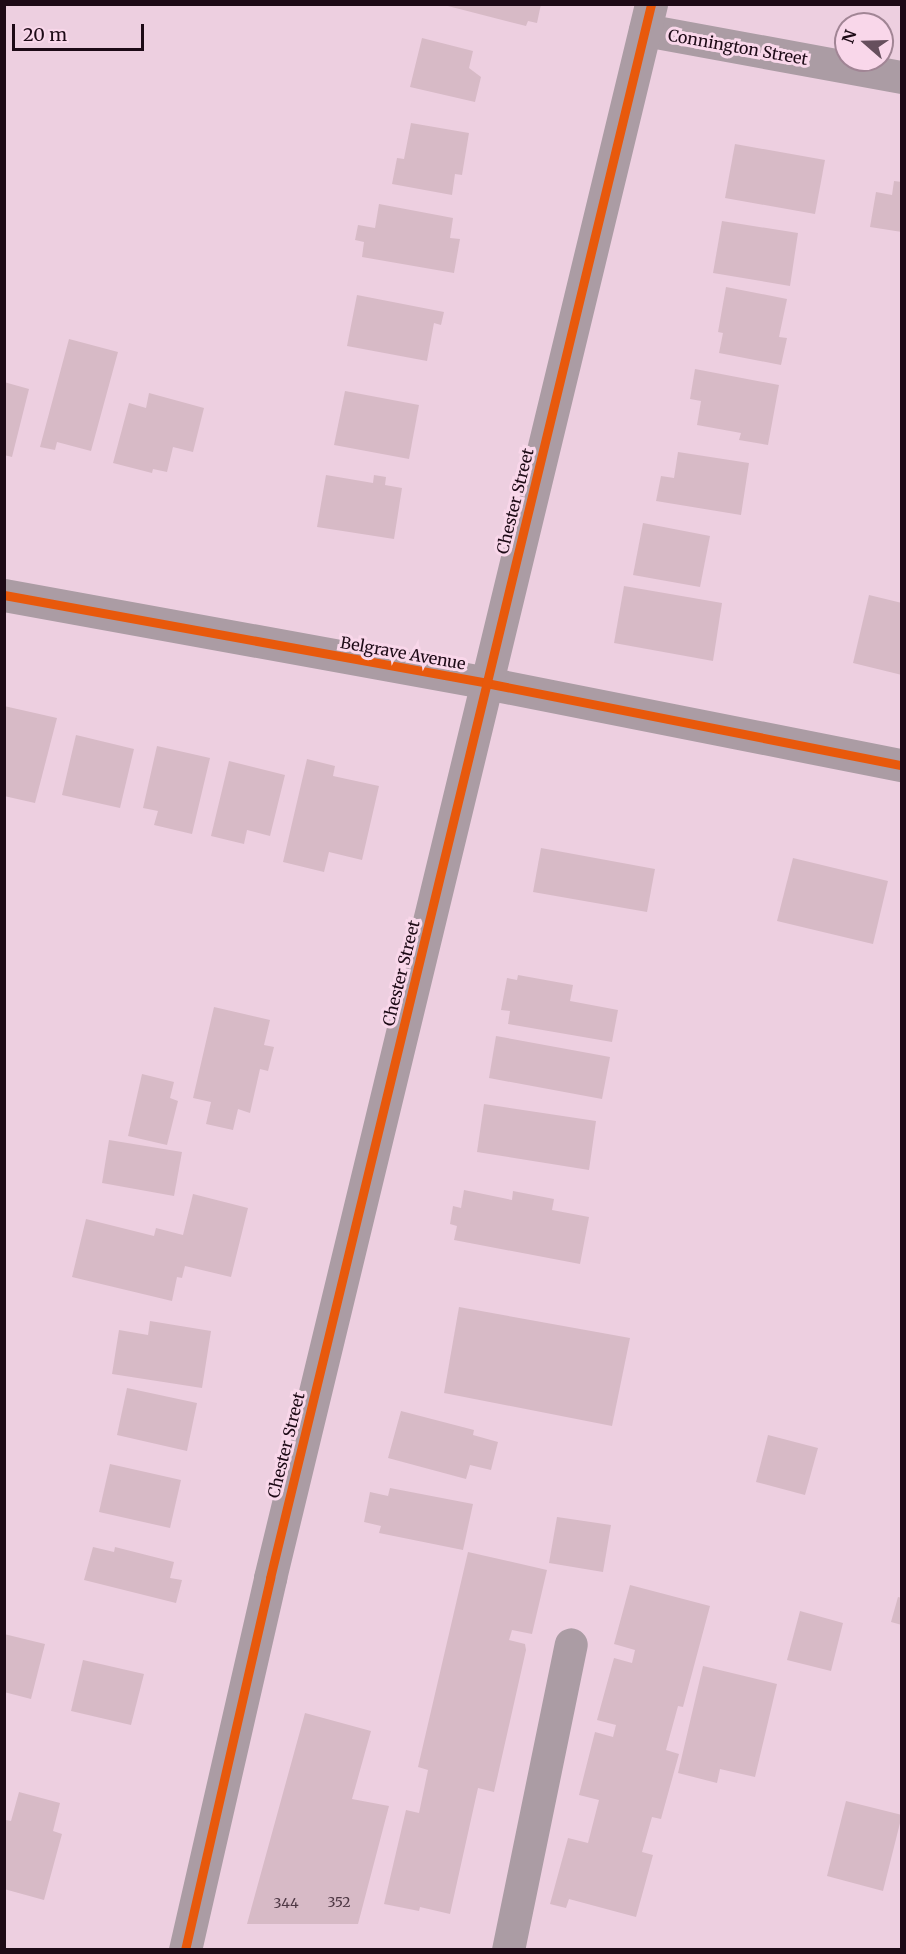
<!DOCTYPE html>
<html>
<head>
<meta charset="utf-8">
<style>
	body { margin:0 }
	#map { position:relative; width:906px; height:1954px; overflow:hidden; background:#edcfe0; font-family:Merriweather,serif }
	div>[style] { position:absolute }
	.building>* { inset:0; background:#d7bac6 }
	.minor>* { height:33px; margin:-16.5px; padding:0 16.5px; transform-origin:16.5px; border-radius:16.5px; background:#ab9ca4 }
	.cycleway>* { height:9px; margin:-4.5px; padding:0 4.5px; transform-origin:4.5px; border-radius:4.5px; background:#e8590c }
	span { translate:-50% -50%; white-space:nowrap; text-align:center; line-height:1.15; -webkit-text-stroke:6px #f9d7ea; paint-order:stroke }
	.number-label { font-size:14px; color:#4e3844 }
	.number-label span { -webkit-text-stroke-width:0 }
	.street-label { font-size:16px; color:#1d0a16 }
	.frame { position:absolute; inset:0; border:6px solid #1d0a16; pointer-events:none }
	.north { position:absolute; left:834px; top:12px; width:60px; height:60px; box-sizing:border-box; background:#f9d7ea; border:2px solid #a18595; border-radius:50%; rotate:290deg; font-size:16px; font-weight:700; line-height:24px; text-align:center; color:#1d0a16 }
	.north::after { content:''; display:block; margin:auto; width:21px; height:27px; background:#664f5d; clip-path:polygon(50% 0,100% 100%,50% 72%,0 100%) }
	.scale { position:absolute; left:12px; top:24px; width:132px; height:27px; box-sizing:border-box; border:3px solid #1d0a16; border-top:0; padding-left:8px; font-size:18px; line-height:21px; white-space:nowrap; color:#1d0a16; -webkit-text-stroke:4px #f9d7ea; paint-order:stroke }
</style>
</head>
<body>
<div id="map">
	<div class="building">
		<div style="clip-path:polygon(541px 4px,537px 23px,528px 21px,526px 26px,444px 5px)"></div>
		<div style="clip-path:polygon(422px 38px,473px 51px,469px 68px,481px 77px,475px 102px,410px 87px)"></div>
		<div style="clip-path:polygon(411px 123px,469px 133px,462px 175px,455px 174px,452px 195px,392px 184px,397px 158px,404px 159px)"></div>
		<div style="clip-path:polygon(735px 144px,825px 160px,815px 214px,725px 198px)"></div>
		<div style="clip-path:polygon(894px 181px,902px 182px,902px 232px,870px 227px,876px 192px,892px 195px)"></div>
		<div style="clip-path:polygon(379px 204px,453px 218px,450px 238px,460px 239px,454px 273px,362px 257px,364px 242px,355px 240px,358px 225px,375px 228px)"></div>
		<div style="clip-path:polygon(722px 221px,798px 233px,790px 286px,713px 273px)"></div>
		<div style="clip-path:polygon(726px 287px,787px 299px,779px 337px,787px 338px,781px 365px,719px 353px,723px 333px,718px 332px)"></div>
		<div style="clip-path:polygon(357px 295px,444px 312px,441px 325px,434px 323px,427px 361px,347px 346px)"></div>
		<div style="clip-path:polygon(69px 339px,118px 352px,91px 451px,57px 442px,55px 450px,40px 447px)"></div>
		<div style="clip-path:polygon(695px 369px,779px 385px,768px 445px,739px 440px,741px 433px,697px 425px,701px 401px,690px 399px)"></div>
		<div style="clip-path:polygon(4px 382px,29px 389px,12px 457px,4px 455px)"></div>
		<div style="clip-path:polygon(345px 391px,419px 405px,409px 459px,334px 445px)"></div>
		<div style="clip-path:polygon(149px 393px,204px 408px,193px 452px,173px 447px,167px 472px,153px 469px,152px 473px,113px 463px,129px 403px,146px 408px)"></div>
		<div style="clip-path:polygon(678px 452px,749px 463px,741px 515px,656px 501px,661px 476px,674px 478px)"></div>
		<div style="clip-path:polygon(326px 475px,373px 483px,374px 475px,386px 477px,385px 485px,402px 488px,394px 539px,317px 527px)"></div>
		<div style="clip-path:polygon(643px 523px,710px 536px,700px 587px,633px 575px)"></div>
		<div style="clip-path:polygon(624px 586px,722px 603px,713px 661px,614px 643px)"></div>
		<div style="clip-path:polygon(869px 595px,902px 603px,902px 675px,853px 663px)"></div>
		<div style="clip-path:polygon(4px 706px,57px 718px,35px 803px,4px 796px)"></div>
		<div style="clip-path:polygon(76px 735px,134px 749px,120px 808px,62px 795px)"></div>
		<div style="clip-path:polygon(157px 746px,210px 758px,192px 834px,154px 825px,158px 811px,143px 808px)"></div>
		<div style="clip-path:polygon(307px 759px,335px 766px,333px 776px,379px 786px,362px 860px,329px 852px,324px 872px,283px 862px)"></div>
		<div style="clip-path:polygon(229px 761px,285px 775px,270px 836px,247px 830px,244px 844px,211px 836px)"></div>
		<div style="clip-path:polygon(541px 848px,655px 869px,647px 912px,533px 892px)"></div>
		<div style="clip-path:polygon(793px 858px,888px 881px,873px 944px,777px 921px)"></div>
		<div style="clip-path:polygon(518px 975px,573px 985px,570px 1001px,618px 1010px,612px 1042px,508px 1024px,510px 1011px,501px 1010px,507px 978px,517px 980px)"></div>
		<div style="clip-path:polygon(214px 1007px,270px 1020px,264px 1045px,274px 1047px,268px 1071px,260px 1069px,250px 1113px,238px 1109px,233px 1130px,206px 1124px,211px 1102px,193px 1098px)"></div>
		<div style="clip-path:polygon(496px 1036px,610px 1057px,602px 1099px,489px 1078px)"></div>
		<div style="clip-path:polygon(142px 1074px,174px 1082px,170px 1098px,178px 1101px,167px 1145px,128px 1136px)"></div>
		<div style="clip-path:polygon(484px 1104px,596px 1121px,589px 1170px,477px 1152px)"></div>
		<div style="clip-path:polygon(109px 1140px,182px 1152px,174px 1196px,102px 1183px)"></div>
		<div style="clip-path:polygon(464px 1190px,512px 1200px,513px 1191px,554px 1199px,552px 1210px,589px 1217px,580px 1264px,454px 1240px,457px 1226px,450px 1224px,453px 1206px,461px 1208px)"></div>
		<div style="clip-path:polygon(193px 1194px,248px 1208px,231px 1277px,185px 1266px,182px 1278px,177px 1277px,172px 1301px,72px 1277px,86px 1219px,154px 1236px,156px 1228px,183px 1235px)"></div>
		<div style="clip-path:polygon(459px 1307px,630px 1338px,612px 1426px,444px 1393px)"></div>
		<div style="clip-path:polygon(150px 1321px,211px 1331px,202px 1388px,112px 1374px,119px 1330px,148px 1335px)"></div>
		<div style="clip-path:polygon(127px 1388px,197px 1403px,187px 1451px,117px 1435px)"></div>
		<div style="clip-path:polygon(401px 1411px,474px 1430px,473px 1435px,498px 1442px,491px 1470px,470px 1465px,466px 1479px,388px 1458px)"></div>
		<div style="clip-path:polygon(768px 1435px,818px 1448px,805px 1495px,756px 1482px)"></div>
		<div style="clip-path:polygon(110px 1464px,181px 1480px,170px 1528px,99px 1512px)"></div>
		<div style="clip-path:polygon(390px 1488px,473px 1504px,463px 1550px,379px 1533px,381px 1526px,364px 1522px,370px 1492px,388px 1496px)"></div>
		<div style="clip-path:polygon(557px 1517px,611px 1525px,603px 1572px,549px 1563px)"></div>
		<div style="clip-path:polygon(93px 1547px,114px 1552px,115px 1547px,174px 1562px,170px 1578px,182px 1580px,176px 1603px,84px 1580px)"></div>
		<div style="clip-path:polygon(468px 1552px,547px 1570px,532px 1634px,512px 1630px,509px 1640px,525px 1644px,526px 1650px,494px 1792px,478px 1788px,450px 1914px,420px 1907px,419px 1911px,384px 1904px,406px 1810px,419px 1813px,428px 1770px,418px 1767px)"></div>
		<div style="clip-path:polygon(630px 1585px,710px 1606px,683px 1707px,678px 1706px,666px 1750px,679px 1754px,661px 1819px,652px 1817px,642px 1852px,653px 1855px,636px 1917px,569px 1899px,566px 1908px,550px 1904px,568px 1838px,588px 1843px,599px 1800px,579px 1795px,595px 1732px,613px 1737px,616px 1725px,597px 1720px,614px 1658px,632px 1663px,635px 1650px,614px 1644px)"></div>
		<div style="clip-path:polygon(898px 1597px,902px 1598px,902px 1625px,891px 1622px)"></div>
		<div style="clip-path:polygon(800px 1611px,843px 1623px,831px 1671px,787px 1660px)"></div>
		<div style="clip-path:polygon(4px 1634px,45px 1644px,31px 1699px,4px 1692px)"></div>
		<div style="clip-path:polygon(83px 1660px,144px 1674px,131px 1725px,71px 1711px)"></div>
		<div style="clip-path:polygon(703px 1666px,777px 1684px,755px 1777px,720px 1769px,717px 1783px,678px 1773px)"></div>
		<div style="clip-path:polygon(305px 1713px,371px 1731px,352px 1799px,389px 1806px,358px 1924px,247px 1924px)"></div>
		<div style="clip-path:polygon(19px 1792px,60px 1803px,53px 1831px,62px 1834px,44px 1900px,4px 1889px,4px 1827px,6px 1820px,11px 1821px)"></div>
		<div style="clip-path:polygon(846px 1801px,902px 1815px,883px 1891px,827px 1876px)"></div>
	</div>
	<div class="minor">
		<div style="left:645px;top:30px;width:261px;rotate:10.4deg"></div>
		<div style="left:4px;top:595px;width:490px;rotate:10.3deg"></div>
		<div style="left:486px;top:683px;width:424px;rotate:11.2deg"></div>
		<div style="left:185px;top:1950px;width:382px;rotate:-77.1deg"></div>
		<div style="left:270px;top:1578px;width:1619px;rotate:-76.39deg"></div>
		<div style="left:508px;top:1950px;width:312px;rotate:-78.4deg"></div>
	</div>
	<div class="cycleway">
		<div style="left:4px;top:595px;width:490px;rotate:10.3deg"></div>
		<div style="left:486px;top:683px;width:424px;rotate:11.2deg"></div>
		<div style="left:185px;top:1950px;width:382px;rotate:-77.1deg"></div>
		<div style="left:270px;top:1578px;width:1619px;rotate:-76.39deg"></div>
	</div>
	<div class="number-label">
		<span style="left:339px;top:1902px">352</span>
		<span style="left:286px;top:1903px">344</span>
	</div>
	<div class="street-label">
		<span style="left:738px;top:47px;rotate:10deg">Connington Street</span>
		<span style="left:515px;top:501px;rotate:-76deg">Chester Street</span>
		<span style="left:403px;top:653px;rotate:10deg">Belgrave Avenue</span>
		<span style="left:401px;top:973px;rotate:-76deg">Chester Street</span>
		<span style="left:286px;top:1445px;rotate:-76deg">Chester Street</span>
	</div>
	<div class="frame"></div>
	<div class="north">N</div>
	<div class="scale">20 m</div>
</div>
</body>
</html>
